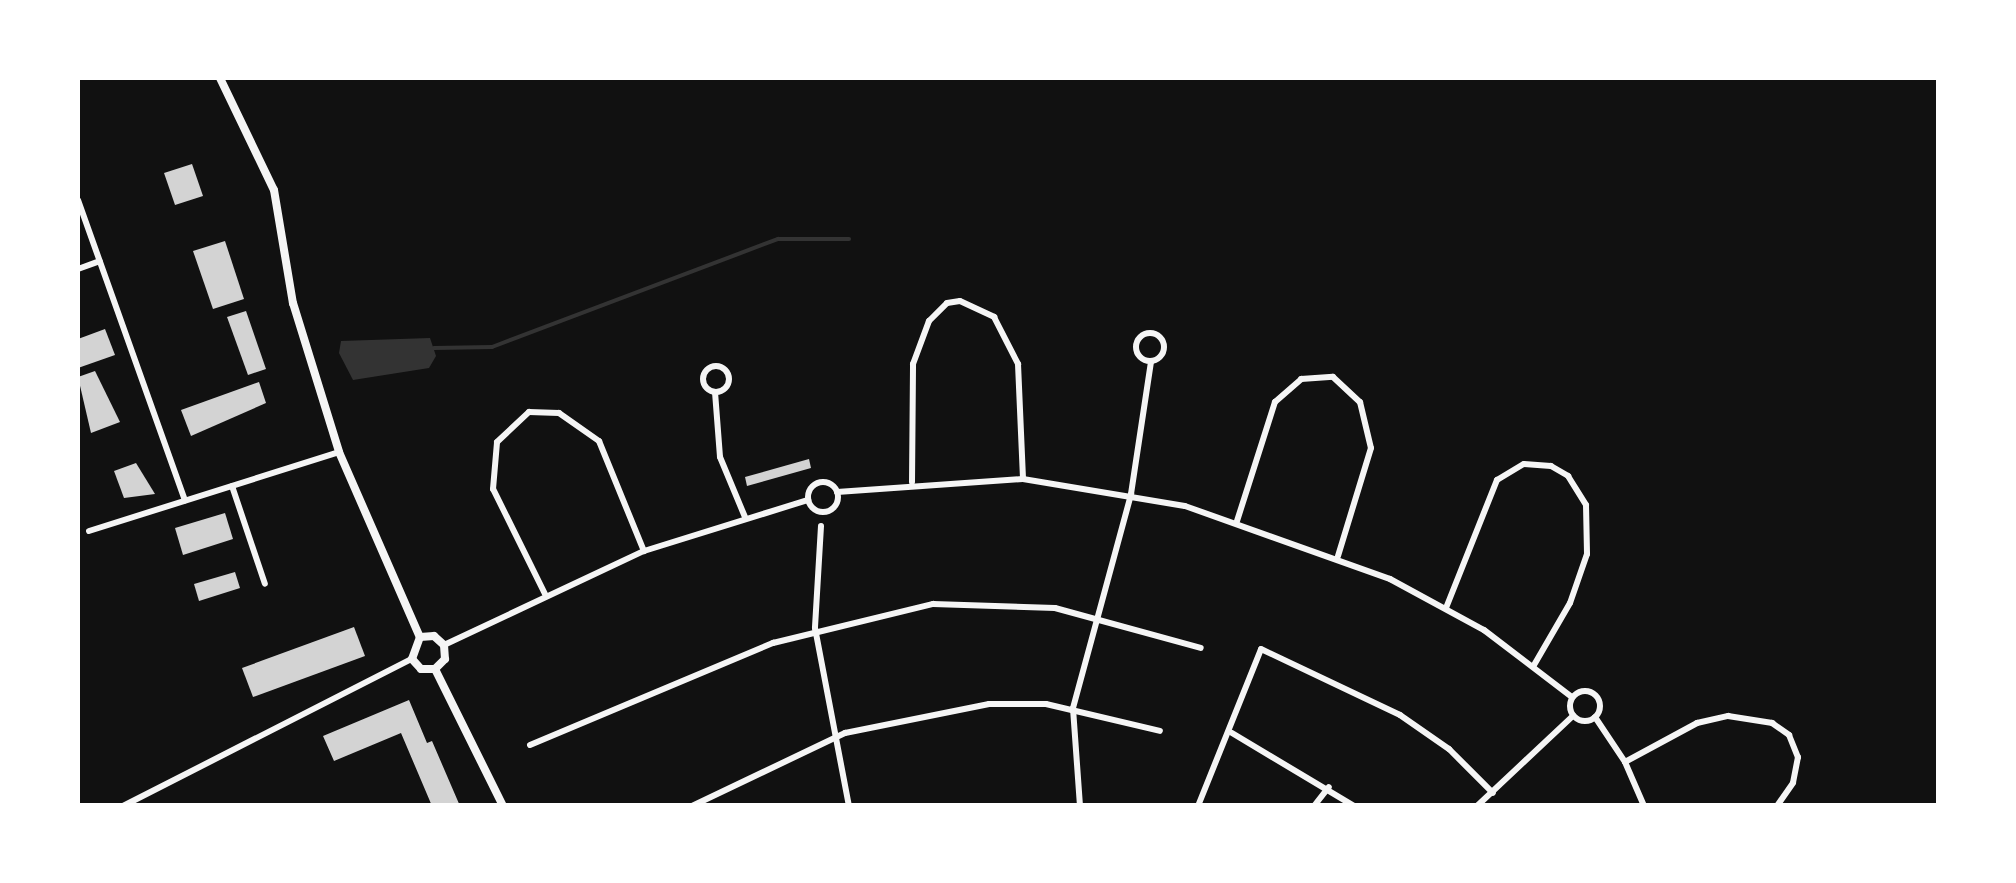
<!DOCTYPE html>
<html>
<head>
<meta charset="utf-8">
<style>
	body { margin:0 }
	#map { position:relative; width:2016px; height:883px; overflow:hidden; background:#111; font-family:Manrope,sans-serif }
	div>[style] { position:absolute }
	.water>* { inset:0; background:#333 }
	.stream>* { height:4px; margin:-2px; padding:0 2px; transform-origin:2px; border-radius:2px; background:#333 }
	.building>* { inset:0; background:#d3d3d3 }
	.minor>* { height:6px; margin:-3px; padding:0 3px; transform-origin:3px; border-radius:3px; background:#f5f5f5 }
	.minor>.ring { margin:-3px; padding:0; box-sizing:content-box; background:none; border:6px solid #f5f5f5; border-radius:50% }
	.tertiary>* { height:8px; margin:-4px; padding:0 4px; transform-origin:4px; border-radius:4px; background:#f5f5f5 }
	span { translate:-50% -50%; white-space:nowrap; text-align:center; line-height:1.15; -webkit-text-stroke:10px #fff; paint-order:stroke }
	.frame { position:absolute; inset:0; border:80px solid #fff; pointer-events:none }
</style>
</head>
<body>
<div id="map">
	<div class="water">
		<div style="clip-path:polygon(430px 338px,436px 356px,429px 368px,353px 380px,339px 353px,341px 341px)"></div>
	</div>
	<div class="stream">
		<div style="left:434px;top:348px;width:58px;rotate:-1deg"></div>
		<div style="left:492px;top:347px;width:306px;rotate:-20.7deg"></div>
		<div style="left:778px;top:239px;width:71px"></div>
	</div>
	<div class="building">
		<div style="clip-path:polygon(192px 164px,203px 196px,175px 205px,164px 173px)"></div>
		<div style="clip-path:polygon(225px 241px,244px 299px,213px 309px,193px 251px)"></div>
		<div style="clip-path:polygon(246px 311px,266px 369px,248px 375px,227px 317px)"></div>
		<div style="clip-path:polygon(105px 329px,115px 355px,78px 368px,78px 339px)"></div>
		<div style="clip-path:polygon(95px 371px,120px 422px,91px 433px,78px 377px)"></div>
		<div style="clip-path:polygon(259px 382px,266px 403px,191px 436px,181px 410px)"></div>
		<div style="clip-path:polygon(809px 459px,811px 468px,747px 486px,745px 477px)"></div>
		<div style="clip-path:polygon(136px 463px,155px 494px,124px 498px,114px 471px)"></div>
		<div style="clip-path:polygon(225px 513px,233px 539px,183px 555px,175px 528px)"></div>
		<div style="clip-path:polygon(235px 572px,240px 588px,199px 601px,194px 584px)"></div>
		<div style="clip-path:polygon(354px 627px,365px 656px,253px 697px,242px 668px)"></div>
		<div style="clip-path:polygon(409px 700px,427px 743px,432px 741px,460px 806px,432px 806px,401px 733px,334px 761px,323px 736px)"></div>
	</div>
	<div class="minor">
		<div style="left:78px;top:200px;width:319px;rotate:70.4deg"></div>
		<div style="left:78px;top:269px;width:23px;rotate:-20deg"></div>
		<div class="ring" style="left:1136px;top:333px;width:22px;height:22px"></div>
		<div class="ring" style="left:703px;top:366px;width:20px;height:20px"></div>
		<div style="left:715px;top:392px;width:65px;rotate:85.6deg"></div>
		<div style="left:720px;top:457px;width:65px;rotate:67.4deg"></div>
		<div class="ring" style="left:808px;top:482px;width:24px;height:24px"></div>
		<div style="left:912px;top:482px;width:118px;rotate:-89.5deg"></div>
		<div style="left:913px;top:364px;width:46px;rotate:-69.6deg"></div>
		<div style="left:929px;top:321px;width:25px;rotate:-45deg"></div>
		<div style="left:947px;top:303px;width:13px;rotate:-9deg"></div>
		<div style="left:960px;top:301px;width:38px;rotate:25deg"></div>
		<div style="left:994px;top:317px;width:53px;rotate:62.9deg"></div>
		<div style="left:1018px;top:364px;width:115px;rotate:87.5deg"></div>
		<div style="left:232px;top:486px;width:103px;rotate:71.4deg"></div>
		<div style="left:837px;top:492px;width:186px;rotate:-4deg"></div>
		<div style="left:1023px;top:479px;width:164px;rotate:9.5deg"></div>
		<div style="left:1185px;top:506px;width:218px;rotate:19.6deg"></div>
		<div style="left:1390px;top:579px;width:107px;rotate:28.5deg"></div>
		<div style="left:1484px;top:630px;width:111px;rotate:37.3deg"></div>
		<div style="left:1237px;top:521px;width:125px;rotate:-72.3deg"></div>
		<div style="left:1275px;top:402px;width:35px;rotate:-41deg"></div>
		<div style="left:1301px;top:379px;width:32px;rotate:-4deg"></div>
		<div style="left:1333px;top:377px;width:37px;rotate:43deg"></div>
		<div style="left:1360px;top:402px;width:47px;rotate:76.6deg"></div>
		<div style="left:1371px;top:448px;width:113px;rotate:107deg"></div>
		<div style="left:821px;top:526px;width:102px;rotate:93.4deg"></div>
		<div style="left:815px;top:628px;width:181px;rotate:79.2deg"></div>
		<div style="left:89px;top:531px;width:262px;rotate:-17.5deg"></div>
		<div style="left:545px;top:594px;width:117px;rotate:-116.3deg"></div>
		<div style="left:493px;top:489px;width:47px;rotate:-85.1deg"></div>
		<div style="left:497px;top:442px;width:44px;rotate:-43.2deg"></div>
		<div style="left:529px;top:412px;width:30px;rotate:2deg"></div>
		<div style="left:559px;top:413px;width:49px;rotate:35deg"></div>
		<div style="left:599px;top:441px;width:119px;rotate:67.8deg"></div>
		<div style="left:1446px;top:608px;width:138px;rotate:-68.3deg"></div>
		<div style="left:1497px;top:480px;width:31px;rotate:-31deg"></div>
		<div style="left:1524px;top:464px;width:27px;rotate:4deg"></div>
		<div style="left:1551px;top:466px;width:20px;rotate:30deg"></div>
		<div style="left:1568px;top:476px;width:34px;rotate:58deg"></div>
		<div style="left:1586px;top:505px;width:49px;rotate:88.8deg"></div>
		<div style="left:1587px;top:554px;width:52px;rotate:109.1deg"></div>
		<div style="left:1570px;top:603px;width:72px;rotate:120.1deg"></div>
		<div style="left:444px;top:645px;width:221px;rotate:-25.2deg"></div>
		<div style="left:644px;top:551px;width:172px;rotate:-17.3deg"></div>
		<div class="ring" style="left:1570px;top:691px;width:24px;height:24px"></div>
		<div style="left:1595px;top:717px;width:54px;rotate:56.3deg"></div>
		<div style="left:1625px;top:762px;width:48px;rotate:66.6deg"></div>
		<div style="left:1232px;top:733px;width:142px;rotate:30.9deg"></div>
		<div style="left:530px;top:745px;width:264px;rotate:-22.8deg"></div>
		<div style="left:773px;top:643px;width:165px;rotate:-13.7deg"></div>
		<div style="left:933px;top:604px;width:122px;rotate:1.9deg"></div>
		<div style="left:1055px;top:608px;width:151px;rotate:15.3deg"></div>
		<div style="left:1625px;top:762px;width:82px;rotate:-28.4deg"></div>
		<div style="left:1697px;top:723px;width:32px;rotate:-13deg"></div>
		<div style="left:1728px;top:716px;width:45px;rotate:9deg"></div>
		<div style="left:1772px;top:723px;width:21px;rotate:35deg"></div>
		<div style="left:1789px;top:735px;width:24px;rotate:68deg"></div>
		<div style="left:1798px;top:757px;width:26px;rotate:101deg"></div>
		<div style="left:1793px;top:783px;width:28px;rotate:125deg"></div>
		<div style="left:123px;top:806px;width:324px;rotate:-27deg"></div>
		<div style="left:692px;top:806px;width:170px;rotate:-25.5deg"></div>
		<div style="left:845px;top:733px;width:147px;rotate:-11.4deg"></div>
		<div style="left:989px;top:704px;width:57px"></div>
		<div style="left:1046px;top:704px;width:117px;rotate:13.3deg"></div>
		<div style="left:1080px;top:806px;width:98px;rotate:-94.1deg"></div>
		<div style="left:1073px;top:708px;width:222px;rotate:-74.8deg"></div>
		<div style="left:1131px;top:494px;width:134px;rotate:-81.4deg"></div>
		<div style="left:1198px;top:806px;width:169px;rotate:-68.1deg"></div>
		<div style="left:1261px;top:649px;width:154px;rotate:25.4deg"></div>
		<div style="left:1400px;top:715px;width:60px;rotate:34.8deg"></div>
		<div style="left:1449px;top:749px;width:62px;rotate:45deg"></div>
		<div style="left:1314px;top:806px;width:24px;rotate:-52deg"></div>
		<div style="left:1477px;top:806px;width:132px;rotate:-43.2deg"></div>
	</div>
	<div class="tertiary">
		<div style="left:220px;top:78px;width:124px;rotate:64.3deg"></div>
		<div style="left:274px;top:190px;width:115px;rotate:80.5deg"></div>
		<div style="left:293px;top:303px;width:156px;rotate:72.8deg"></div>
		<div style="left:339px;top:452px;width:202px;rotate:66.4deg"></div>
		<div style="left:420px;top:637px;width:14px;rotate:-4deg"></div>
		<div style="left:434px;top:636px;width:13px;rotate:42deg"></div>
		<div style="left:444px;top:645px;width:14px;rotate:86deg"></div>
		<div style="left:445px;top:659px;width:14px;rotate:135deg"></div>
		<div style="left:420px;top:637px;width:23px;rotate:110deg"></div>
		<div style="left:412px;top:659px;width:13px;rotate:48deg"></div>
		<div style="left:421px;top:669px;width:14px"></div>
		<div style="left:435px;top:669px;width:153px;rotate:63.6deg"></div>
	</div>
	<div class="frame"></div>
</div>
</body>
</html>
